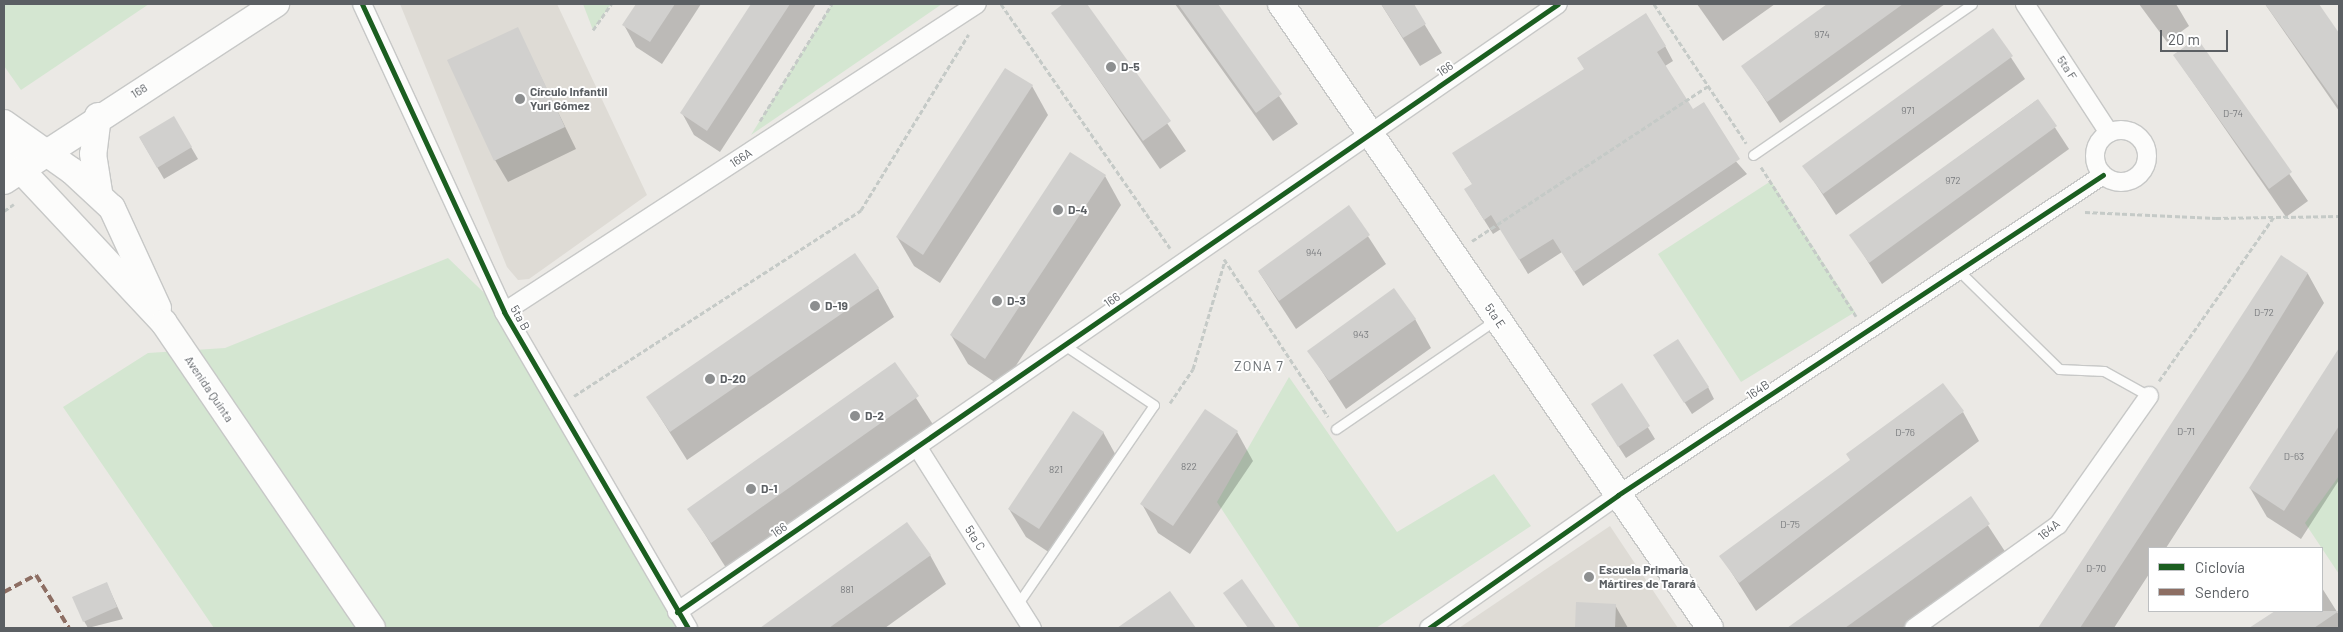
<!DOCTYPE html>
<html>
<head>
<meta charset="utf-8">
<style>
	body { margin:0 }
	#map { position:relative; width:2343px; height:632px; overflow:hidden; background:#ebe9e5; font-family:Barlow,sans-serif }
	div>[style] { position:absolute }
	.education>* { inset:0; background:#dedbd5 }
	.green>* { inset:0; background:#d4e6d1 }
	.shadow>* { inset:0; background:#0003 }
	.building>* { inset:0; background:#d1d0ce }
	.path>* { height:3px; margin-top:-1.5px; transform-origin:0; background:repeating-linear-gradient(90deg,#c5cac7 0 5px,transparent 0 7.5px) }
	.roads { filter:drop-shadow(1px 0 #c7c8c7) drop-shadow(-1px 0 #c7c8c7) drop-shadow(0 1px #c7c8c7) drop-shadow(0 -1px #c7c8c7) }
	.lane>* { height:9px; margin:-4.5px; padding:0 4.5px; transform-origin:4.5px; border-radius:4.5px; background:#fcfcfb }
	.street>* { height:18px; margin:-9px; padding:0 9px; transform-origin:9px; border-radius:9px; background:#fcfcfb }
	.street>.ring { margin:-9px; padding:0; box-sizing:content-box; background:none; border:18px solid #fcfcfb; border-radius:50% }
	.secondary>* { height:26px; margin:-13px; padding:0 13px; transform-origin:13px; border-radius:13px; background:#fcfcfb }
	.quiet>* { height:4px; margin-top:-2px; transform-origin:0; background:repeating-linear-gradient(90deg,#8d6e63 0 8px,transparent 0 12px) }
	.cycleway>* { height:5px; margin:-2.5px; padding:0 2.5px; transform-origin:2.5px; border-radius:2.5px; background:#1b5e20 }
	.dots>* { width:14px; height:14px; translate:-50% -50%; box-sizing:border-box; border:2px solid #fff; border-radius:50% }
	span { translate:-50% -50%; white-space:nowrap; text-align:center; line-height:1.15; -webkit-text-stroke:4px #fff; paint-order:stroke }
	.number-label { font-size:10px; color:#7a7c7f }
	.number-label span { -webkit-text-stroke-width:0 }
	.poi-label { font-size:12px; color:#5b5f63; font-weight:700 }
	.left { translate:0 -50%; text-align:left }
	.street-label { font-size:12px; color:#5b5f63 }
	.neighbourhood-label { font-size:14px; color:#6c7175; letter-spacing:1px }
	.frame { position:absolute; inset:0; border:5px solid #5b5f63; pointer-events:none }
	.legend { position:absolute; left:2148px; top:547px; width:175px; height:65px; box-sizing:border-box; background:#fff; border:1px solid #bdbfc1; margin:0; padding:6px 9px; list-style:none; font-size:15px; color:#5b5f63 }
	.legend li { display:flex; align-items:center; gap:10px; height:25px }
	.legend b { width:25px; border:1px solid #bdbfc1 }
	.scale { position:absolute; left:2160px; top:30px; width:68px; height:22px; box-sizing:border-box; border:2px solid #5b5f63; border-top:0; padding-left:6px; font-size:15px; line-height:18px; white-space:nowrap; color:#5b5f63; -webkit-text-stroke:4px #fff; paint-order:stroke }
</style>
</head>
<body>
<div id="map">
	<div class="education">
		<div style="clip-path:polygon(400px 4px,557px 4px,647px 195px,529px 279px,518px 280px,507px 267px)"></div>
		<div style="clip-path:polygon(1610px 526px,1678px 628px,1459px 628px)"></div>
	</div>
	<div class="green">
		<div style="clip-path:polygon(4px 4px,149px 4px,21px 90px,4px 66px)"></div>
		<div style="clip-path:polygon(583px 4px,611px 4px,593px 30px)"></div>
		<div style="clip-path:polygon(832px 4px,942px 4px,751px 135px)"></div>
		<div style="clip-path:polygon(1771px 181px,1855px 312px,1741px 382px,1658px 254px)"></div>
		<div style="clip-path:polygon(448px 258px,504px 312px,688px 628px,214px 628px,63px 407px,148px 353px,225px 348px)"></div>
		<div style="clip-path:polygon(1289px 377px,1397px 532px,1494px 474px,1531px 526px,1376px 628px,1300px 628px,1217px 502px)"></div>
		<div style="clip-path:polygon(2339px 476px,2339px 574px,2305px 523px)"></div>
	</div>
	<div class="shadow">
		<div style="clip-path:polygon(638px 4px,701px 4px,662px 64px,636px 47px,624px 25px)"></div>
		<div style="clip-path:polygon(752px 4px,816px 4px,720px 152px,694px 135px,682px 113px)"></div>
		<div style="clip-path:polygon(1065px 4px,1086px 4px,1186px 151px,1160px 169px,1053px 13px)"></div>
		<div style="clip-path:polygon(1175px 4px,1216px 4px,1298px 124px,1273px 141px)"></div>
		<div style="clip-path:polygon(1381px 4px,1412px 4px,1442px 53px,1420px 66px)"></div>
		<div style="clip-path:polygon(1697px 4px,1775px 4px,1723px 41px)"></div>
		<div style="clip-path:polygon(1829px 4px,1945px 4px,1780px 123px,1743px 66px)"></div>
		<div style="clip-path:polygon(2139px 4px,2176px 4px,2189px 26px,2167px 42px)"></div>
		<div style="clip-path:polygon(2265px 4px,2317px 4px,2339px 35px,2339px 111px)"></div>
		<div style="clip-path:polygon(517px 28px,576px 149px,508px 182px,495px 160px)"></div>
		<div style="clip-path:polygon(1993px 30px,2025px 79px,1836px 215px,1804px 166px)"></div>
		<div style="clip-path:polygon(2196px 39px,2308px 201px,2286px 217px,2174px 55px)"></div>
		<div style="clip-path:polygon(1665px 46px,1673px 61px,1665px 66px,1692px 111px,1747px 174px,1583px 286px,1562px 252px,1528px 274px,1501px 229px,1493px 234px,1474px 204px,1473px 185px,1462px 168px)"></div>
		<div style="clip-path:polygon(1032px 86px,1048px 115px,940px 283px,914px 266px,897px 237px)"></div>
		<div style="clip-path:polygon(2037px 100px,2069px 149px,1882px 284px,1851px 235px)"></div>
		<div style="clip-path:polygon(174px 118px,198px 159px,164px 179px,140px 138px)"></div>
		<div style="clip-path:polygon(1105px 176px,1121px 205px,1002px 387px,968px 364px,951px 335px)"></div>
		<div style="clip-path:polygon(1349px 207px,1386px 264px,1296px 329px,1259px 272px)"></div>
		<div style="clip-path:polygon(2281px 257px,2308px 274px,2324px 303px,2166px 548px,2149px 548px,2149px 574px,2114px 628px,2039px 628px)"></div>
		<div style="clip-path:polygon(878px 288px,894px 317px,687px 460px,648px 398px)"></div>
		<div style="clip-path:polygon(1415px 319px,1431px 348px,1346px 409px,1309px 351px)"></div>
		<div style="clip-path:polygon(2339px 350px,2339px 480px,2301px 539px,2267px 517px,2250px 488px)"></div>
		<div style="clip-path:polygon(894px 364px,934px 426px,728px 571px,689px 509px)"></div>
		<div style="clip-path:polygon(1662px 367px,1708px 387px,1714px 399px,1692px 414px)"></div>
		<div style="clip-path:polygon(1622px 385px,1655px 439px,1626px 458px,1599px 416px)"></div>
		<div style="clip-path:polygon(1963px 412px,1979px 441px,1756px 611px,1721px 556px)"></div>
		<div style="clip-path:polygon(1103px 432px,1119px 461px,1056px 557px,1026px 537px,1009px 509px)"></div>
		<div style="clip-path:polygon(1237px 432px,1253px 461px,1190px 554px,1158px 533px,1142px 504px)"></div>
		<div style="clip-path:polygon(1970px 498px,2006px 553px,1902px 628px,1789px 628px)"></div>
		<div style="clip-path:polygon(930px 555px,946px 584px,885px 628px,764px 626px)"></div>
		<div style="clip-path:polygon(107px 584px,123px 619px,88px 628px,84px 621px)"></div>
		<div style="clip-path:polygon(2322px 588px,2339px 615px,2339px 628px,2251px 628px,2277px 611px,2322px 611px)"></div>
		<div style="clip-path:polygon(1170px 593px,1194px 628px,1119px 628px)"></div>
		<div style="clip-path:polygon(1577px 603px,1615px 605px,1628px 628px,1576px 628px)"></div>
	</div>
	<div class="building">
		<div style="clip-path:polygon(636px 4px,675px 4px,650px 42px,622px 25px)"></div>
		<div style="clip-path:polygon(751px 4px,790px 4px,707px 131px,680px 113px)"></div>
		<div style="clip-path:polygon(1063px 4px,1087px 4px,1171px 121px,1143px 141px,1051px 13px)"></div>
		<div style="clip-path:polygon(1178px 4px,1218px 4px,1282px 94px,1256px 113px)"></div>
		<div style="clip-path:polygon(1381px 4px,1414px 4px,1426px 24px,1403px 38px)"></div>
		<div style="clip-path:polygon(1827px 4px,1903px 4px,1767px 102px,1741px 66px)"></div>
		<div style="clip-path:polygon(2265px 4px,2319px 4px,2339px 33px,2339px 107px)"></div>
		<div style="clip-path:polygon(1646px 13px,1666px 46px,1657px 52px,1693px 109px,1704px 102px,1740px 159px,1574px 272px,1553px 239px,1519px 260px,1491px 215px,1484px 220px,1464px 189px,1472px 184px,1452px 153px,1584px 69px,1577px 58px)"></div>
		<div style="clip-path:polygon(518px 27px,565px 127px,494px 161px,447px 60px)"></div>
		<div style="clip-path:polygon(1993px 28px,2013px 56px,1823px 194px,1802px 166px)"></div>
		<div style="clip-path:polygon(2197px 38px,2292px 172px,2269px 189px,2173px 55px)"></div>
		<div style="clip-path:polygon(1005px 68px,1033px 85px,923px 255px,896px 237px)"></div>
		<div style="clip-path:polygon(2038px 99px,2057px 126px,1869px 263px,1849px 235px)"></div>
		<div style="clip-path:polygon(174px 116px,192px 147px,157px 168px,139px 137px)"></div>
		<div style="clip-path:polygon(1070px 152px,1106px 175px,985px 359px,950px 335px)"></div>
		<div style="clip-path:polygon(1349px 205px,1370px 235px,1279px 301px,1258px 271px)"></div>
		<div style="clip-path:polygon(855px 253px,879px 288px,670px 432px,646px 397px)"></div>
		<div style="clip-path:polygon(2281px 255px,2308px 273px,2248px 371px,2080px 628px,2038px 628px)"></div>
		<div style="clip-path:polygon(1394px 288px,1416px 319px,1329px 381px,1307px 351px)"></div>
		<div style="clip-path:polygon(1678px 339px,1709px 387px,1684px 403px,1653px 355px)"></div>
		<div style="clip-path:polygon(2339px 348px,2339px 426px,2284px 511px,2249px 488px)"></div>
		<div style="clip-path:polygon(895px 362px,919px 396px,711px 543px,687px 509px)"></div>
		<div style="clip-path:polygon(1622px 383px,1650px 426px,1618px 447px,1591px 404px)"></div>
		<div style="clip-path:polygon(1943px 383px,1964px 411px,1739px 583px,1719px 556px,1850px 460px,1846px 454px)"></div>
		<div style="clip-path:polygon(1205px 409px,1238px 431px,1173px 526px,1140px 504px)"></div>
		<div style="clip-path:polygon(1073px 411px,1104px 432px,1039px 529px,1008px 509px)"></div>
		<div style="clip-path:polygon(1971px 496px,1990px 524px,1845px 628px,1787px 628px)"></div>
		<div style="clip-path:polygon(907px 522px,931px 555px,829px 628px,760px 628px)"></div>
		<div style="clip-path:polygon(1242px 579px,1276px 628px,1248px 628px,1223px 593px)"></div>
		<div style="clip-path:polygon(107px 582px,117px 607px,83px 622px,72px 597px)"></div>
		<div style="clip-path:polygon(1170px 591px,1196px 628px,1117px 628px)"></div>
		<div style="clip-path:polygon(1576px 602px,1616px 604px,1615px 628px,1575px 628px)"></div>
		<div style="clip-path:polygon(2275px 611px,2339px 611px,2314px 628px,2249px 628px)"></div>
	</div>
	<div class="path">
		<div style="left:1001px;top:4px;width:297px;rotate:55.3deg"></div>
		<div style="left:1654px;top:4px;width:167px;rotate:56.5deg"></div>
		<div style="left:593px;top:30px;width:32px;rotate:-55deg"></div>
		<div style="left:760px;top:121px;width:137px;rotate:-58.4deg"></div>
		<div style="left:1761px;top:167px;width:177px;rotate:57.5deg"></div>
		<div style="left:4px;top:211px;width:12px;rotate:-35deg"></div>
		<div style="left:2085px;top:212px;width:131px;rotate:2.6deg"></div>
		<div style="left:2216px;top:218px;width:123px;rotate:-0.9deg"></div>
		<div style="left:1472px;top:241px;width:282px;rotate:-33.3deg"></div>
		<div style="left:1224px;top:259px;width:189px;rotate:56.6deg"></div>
		<div style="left:2159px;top:381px;width:200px;rotate:-55deg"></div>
		<div style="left:574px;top:396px;width:342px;rotate:-32.9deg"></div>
		<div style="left:861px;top:210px;width:206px;rotate:-58.5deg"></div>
		<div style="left:1170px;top:403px;width:41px;rotate:-55.9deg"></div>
		<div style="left:1193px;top:369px;width:114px;rotate:-73.6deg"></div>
		<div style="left:2338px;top:628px;width:1px;rotate:-45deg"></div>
	</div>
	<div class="roads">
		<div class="lane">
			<div style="left:1753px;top:155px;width:266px;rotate:-34.6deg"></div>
			<div style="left:1957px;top:269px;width:143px;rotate:44.4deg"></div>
			<div style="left:2059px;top:369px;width:45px;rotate:2.5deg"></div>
			<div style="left:2104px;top:371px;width:51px;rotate:29.1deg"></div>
			<div style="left:1336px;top:429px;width:193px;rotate:-34.4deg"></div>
			<div style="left:1017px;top:605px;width:242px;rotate:-55.6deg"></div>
			<div style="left:1154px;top:405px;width:108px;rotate:-146.3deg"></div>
		</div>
		<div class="street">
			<div style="left:362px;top:4px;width:339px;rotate:65.2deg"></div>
			<div style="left:504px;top:312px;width:366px;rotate:59.8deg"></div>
			<div style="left:2025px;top:4px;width:154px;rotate:56.9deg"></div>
			<div class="ring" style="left:2095px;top:130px;width:34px;height:34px"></div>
			<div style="left:504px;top:312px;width:564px;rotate:-33.07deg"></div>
			<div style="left:918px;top:448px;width:213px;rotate:57.7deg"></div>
			<div style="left:677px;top:612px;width:1070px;rotate:-34.61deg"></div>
			<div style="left:1429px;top:628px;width:231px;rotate:-35.1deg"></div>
			<div style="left:1618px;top:495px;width:581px;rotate:-33.42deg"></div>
			<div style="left:1914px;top:628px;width:177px;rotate:-35.6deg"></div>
			<div style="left:2058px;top:525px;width:158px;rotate:-54.8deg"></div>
		</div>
		<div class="secondary">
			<div style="left:1281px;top:4px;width:757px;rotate:55.49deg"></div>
			<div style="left:98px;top:116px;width:38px;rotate:97deg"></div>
			<div style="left:93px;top:154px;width:39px;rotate:81deg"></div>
			<div style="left:4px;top:123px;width:83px;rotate:35.2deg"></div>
			<div style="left:72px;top:171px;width:54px;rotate:42.8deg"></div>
			<div style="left:112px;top:208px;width:110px;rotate:65.3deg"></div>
			<div style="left:4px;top:142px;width:33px;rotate:59deg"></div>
			<div style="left:21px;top:170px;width:209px;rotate:46.9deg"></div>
			<div style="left:164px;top:323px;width:369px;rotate:55.7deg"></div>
			<div style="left:4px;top:181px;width:325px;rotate:-33.1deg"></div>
		</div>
	</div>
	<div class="quiet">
		<div style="left:4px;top:592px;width:36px;rotate:-28deg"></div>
		<div style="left:36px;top:575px;width:62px;rotate:58.1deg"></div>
	</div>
	<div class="cycleway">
		<div style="left:362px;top:4px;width:339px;rotate:65.2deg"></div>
		<div style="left:504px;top:312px;width:366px;rotate:59.8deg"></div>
		<div style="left:677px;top:612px;width:1070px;rotate:-34.61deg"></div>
		<div style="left:1429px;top:628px;width:231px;rotate:-35.1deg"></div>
		<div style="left:1618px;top:495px;width:581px;rotate:-33.42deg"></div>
	</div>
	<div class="dots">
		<div style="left:1111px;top:67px;background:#8d8f90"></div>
		<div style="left:520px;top:99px;background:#8d8f90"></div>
		<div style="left:1058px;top:210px;background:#8d8f90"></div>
		<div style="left:997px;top:301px;background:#8d8f90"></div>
		<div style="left:815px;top:306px;background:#8d8f90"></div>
		<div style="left:710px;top:379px;background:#8d8f90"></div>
		<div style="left:855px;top:416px;background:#8d8f90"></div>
		<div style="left:751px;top:489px;background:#8d8f90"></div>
		<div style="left:1589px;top:577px;background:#8d8f90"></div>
	</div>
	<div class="number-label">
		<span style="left:1822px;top:35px">974</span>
		<span style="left:1908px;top:111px">971</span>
		<span style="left:2233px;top:114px">D-74</span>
		<span style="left:1953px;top:181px">972</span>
		<span style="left:1314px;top:253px">944</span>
		<span style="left:2264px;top:313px">D-72</span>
		<span style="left:1361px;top:335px">943</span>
		<span style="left:2186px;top:432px">D-71</span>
		<span style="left:1905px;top:433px">D-76</span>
		<span style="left:2294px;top:457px">D-63</span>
		<span style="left:1189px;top:467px">822</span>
		<span style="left:1056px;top:470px">821</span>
		<span style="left:1790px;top:525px">D-75</span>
		<span style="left:2096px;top:569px">D-70</span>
		<span style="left:847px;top:590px">881</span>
	</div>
	<div class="poi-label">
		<span class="left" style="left:1121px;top:67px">D-5</span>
		<span class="left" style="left:530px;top:99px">Círculo Infantil<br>Yuri Gómez</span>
		<span class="left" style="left:1068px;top:210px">D-4</span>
		<span class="left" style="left:1007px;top:301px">D-3</span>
		<span class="left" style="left:825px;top:306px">D-19</span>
		<span class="left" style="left:720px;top:379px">D-20</span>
		<span class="left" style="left:865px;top:416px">D-2</span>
		<span class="left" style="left:761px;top:489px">D-1</span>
		<span class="left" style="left:1599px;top:577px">Escuela Primaria<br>Mártires de Tarará</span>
	</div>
	<div class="street-label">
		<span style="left:2067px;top:68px;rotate:57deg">5ta F</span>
		<span style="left:1445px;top:69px;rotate:-34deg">166</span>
		<span style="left:139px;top:91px;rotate:-32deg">168</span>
		<span style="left:741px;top:158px;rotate:-33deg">166A</span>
		<span style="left:1112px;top:300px;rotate:-35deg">166</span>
		<span style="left:1495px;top:316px;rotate:56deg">5ta E</span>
		<span style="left:520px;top:318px;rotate:61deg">5ta B</span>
		<span style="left:209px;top:389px;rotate:56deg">Avenida Quinta</span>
		<span style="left:1758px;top:390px;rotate:-34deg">164B</span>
		<span style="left:779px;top:530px;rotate:-34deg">166</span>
		<span style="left:2049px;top:530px;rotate:-40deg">164A</span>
		<span style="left:975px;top:538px;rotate:58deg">5ta C</span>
	</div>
	<div class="neighbourhood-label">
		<span style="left:1259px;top:366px">ZONA 7</span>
	</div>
	<div class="frame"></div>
	<ul class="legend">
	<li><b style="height:6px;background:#1b5e20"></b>Ciclovía</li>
	<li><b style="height:6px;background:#8d6e63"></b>Sendero</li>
	</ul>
	<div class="scale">20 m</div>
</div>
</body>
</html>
